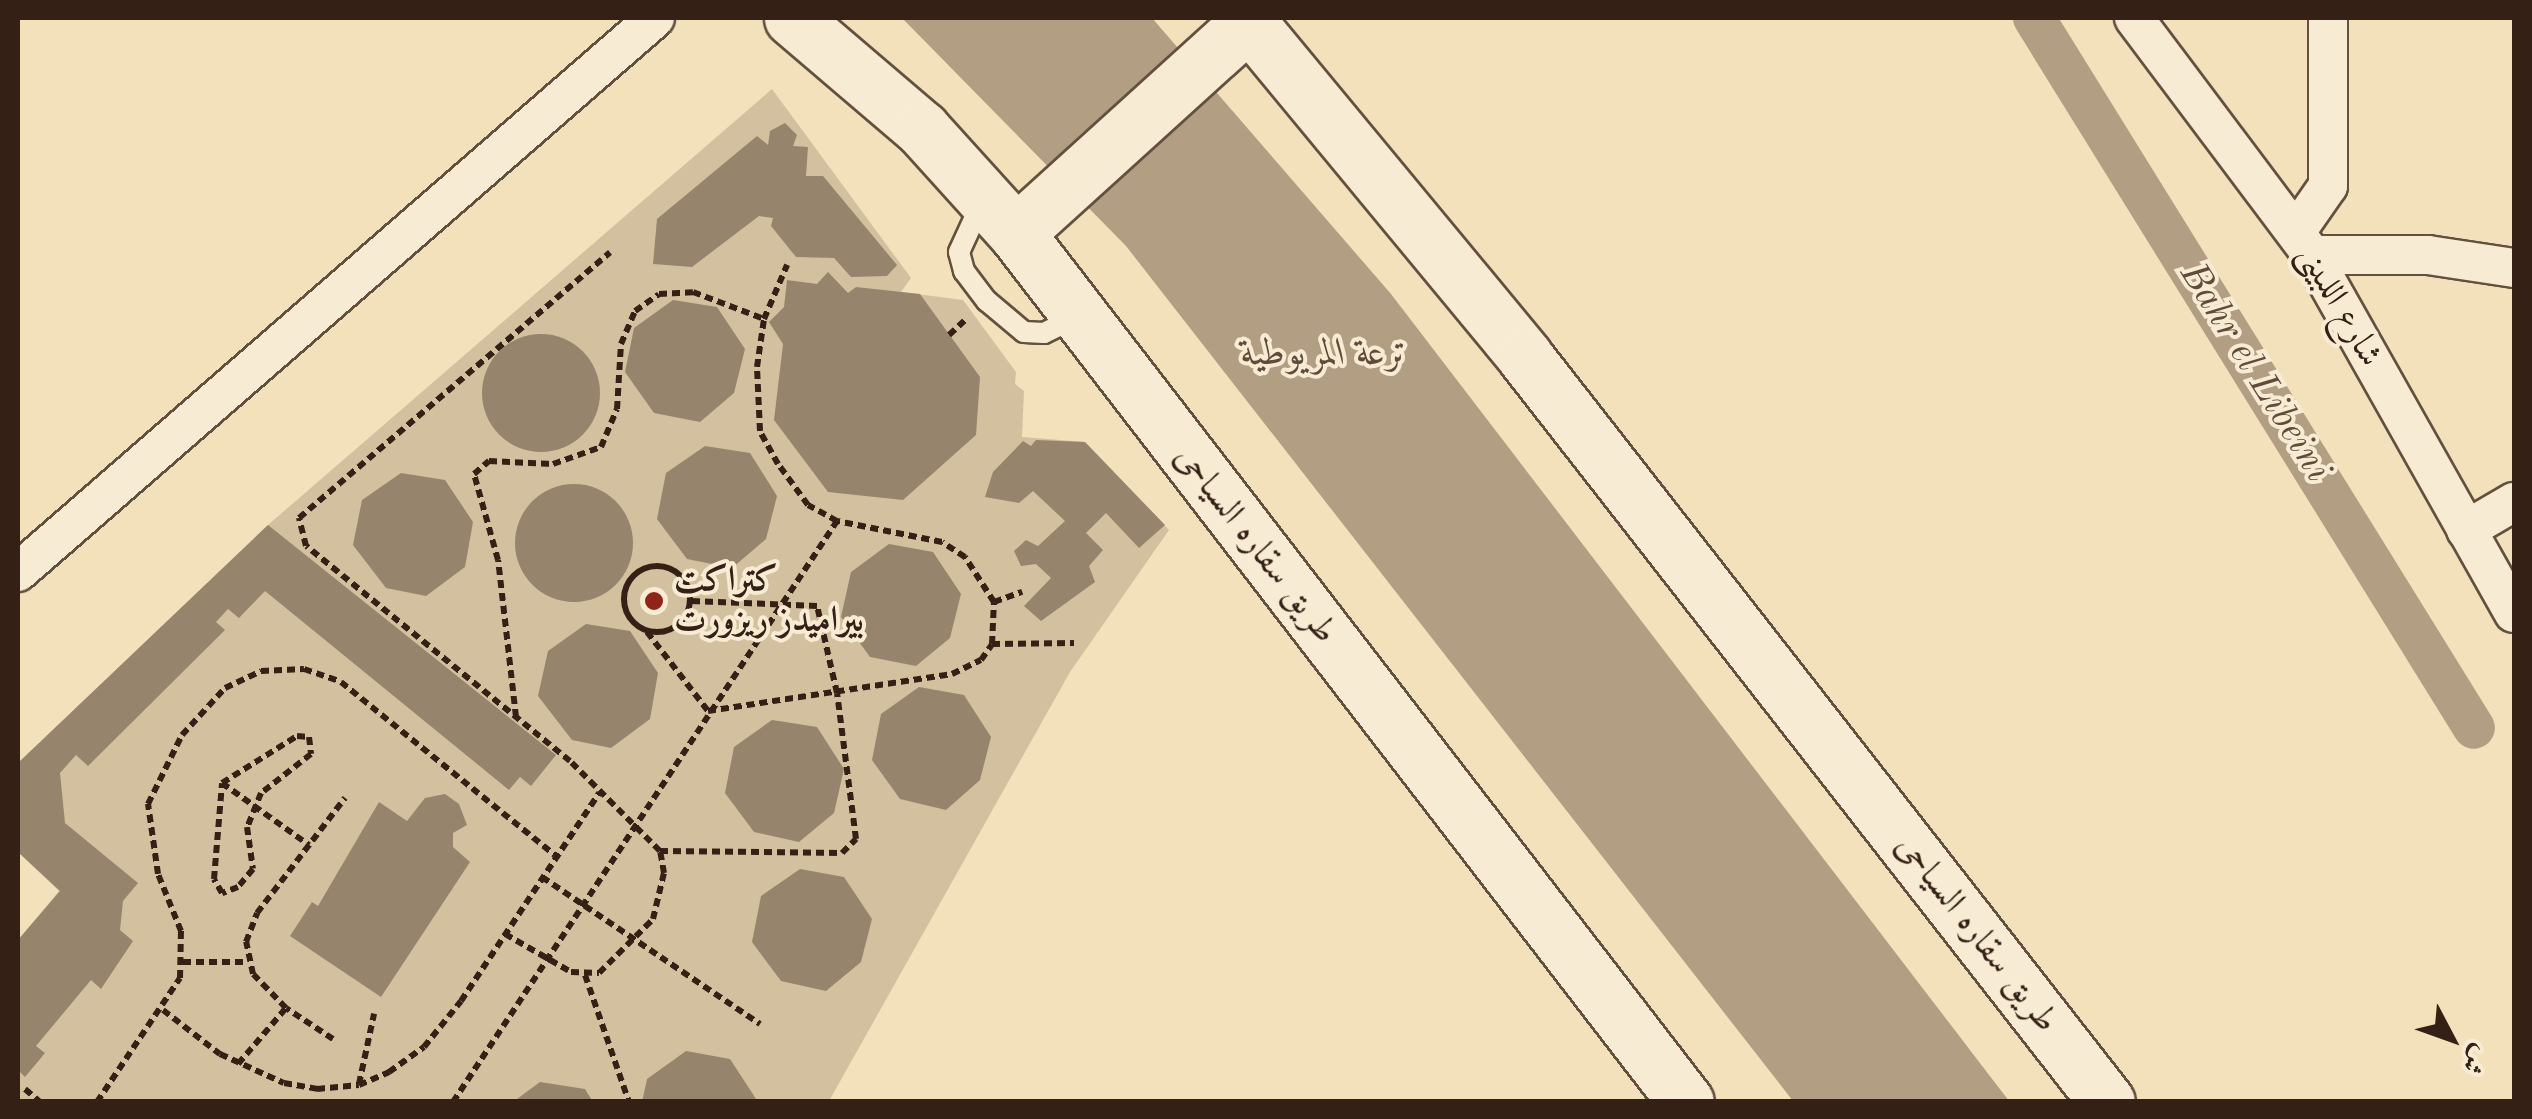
<!DOCTYPE html>
<html>
<head>
<meta charset="utf-8">
<style>
	body { margin:0 }
	#map { position:relative; width:2532px; height:1119px; overflow:hidden; background:#f2e1bb; font-family:"Old Standard TT",Amiri,serif }
	div>[style] { position:absolute }
	.green>* { inset:0; background:#d2c09f }
	.water>* { inset:0; background:#b29f83 }
	.canal>* { height:42px; margin:-21px; padding:0 21px; transform-origin:21px; border-radius:21px; background:#b29f83 }
	.building>* { inset:0; background:#97846c }
	.round { border-radius:50% }
	.path>* { height:6px; margin-top:-3px; transform-origin:0; background:repeating-linear-gradient(90deg,#352016 0 8px,transparent 0 13px) }
	.path>.ring { margin:-3px; padding:0; box-sizing:content-box; background:none; border:6px solid #352016; border-radius:50% }
	.roads { filter:drop-shadow(2px 0 #64503f) drop-shadow(-2px 0 #64503f) drop-shadow(0 2px #64503f) drop-shadow(0 -2px #64503f) }
	.service>* { height:20px; margin:-10px; padding:0 10px; transform-origin:10px; border-radius:10px; background:#f7ecd3 }
	.minor>* { height:38px; margin:-19px; padding:0 19px; transform-origin:19px; border-radius:19px; background:#f7ecd3 }
	.secondary>* { height:55px; margin:-27.5px; padding:0 27.5px; transform-origin:27.5px; border-radius:27.5px; background:#f7ecd3 }
	.dots>* { width:28px; height:28px; translate:-50% -50%; box-sizing:border-box; border:5px solid #f7ecd3; border-radius:50% }
	span { translate:-50% -50%; white-space:nowrap; text-align:center; line-height:1.15; -webkit-text-stroke:8px #f7ecd3; paint-order:stroke }
	.street-label { font-size:35px; color:#352016 }
	.poi-label { font-size:35px; color:#352016; font-weight:700 }
	.left { translate:0 -50%; text-align:left }
	.water-label { font-size:38px; color:#614c3c; font-style:italic }
	.frame { position:absolute; inset:0; border:20px solid #352016; pointer-events:none }
	.north { position:absolute; left:2402px; top:989px; width:100px; height:100px; -webkit-text-stroke:8px #f7ecd3; paint-order:stroke; rotate:131deg; font-size:28px; font-weight:700; line-height:40px; text-align:center; color:#352016 }
	.north::after { content:''; display:block; margin:auto; width:35px; height:45px; background:#352016; clip-path:polygon(50% 0,100% 100%,50% 72%,0 100%) }
</style>
</head>
<body>
<div id="map">
	<div class="green">
		<div style="clip-path:polygon(772px 89px,911px 278px,901px 292px,963px 300px,1016px 372px,1015px 384px,1024px 391px,1022px 437px,1085px 442px,1169px 530px,1070px 672px,829px 1101px,18px 1102px,18px 940px,59px 891px,18px 852px,18px 763px,268px 525px)"></div>
	</div>
	<div class="water">
		<div style="clip-path:polygon(902px 18px,1152px 18px,1391px 294px,2009px 1101px,1793px 1101px,1126px 246px)"></div>
	</div>
	<div class="canal">
		<div style="left:2034px;top:18px;width:835px;rotate:58.21deg"></div>
	</div>
	<div class="building">
		<div style="clip-path:polygon(785px 123px,797px 135px,793px 146px,808px 147px,806px 176px,823px 176px,897px 265px,887px 276px,851px 277px,834px 258px,796px 257px,771px 226px,773px 218px,759px 216px,692px 267px,653px 264px,657px 219px,757px 136px,768px 145px,770px 131px)"></div>
		<div style="clip-path:polygon(828px 272px,848px 293px,856px 287px,920px 294px,980px 377px,976px 435px,903px 500px,828px 492px,774px 420px,783px 344px,769px 322px,784px 307px,787px 280px,817px 284px)"></div>
		<div style="clip-path:polygon(673px 300px,717px 307px,745px 349px,734px 393px,700px 422px,654px 413px,625px 372px,634px 328px)"></div>
		<div class="round" style="left:482px;top:334px;width:118px;height:118px"></div>
		<div style="clip-path:polygon(1036px 440px,1085px 442px,1165px 525px,1139px 548px,1106px 513px,1086px 533px,1103px 550px,1089px 566px,1095px 582px,1041px 621px,1024px 606px,1051px 578px,1036px 564px,1021px 566px,1014px 551px,1026px 540px,1038px 546px,1065px 521px,1033px 491px,1019px 503px,985px 497px,993px 472px,1023px 441px,1031px 446px)"></div>
		<div style="clip-path:polygon(705px 446px,750px 453px,777px 496px,766px 539px,732px 568px,687px 559px,657px 519px,666px 473px)"></div>
		<div style="clip-path:polygon(401px 473px,445px 480px,473px 522px,465px 567px,426px 596px,386px 588px,353px 545px,362px 500px)"></div>
		<div class="round" style="left:515px;top:484px;width:118px;height:118px"></div>
		<div style="clip-path:polygon(268px 525px,556px 755px,531px 786px,520px 777px,509px 790px,265px 591px,239px 618px,228px 609px,216px 622px,225px 630px,88px 766px,76px 755px,60px 773px,65px 823px,138px 883px,123px 901px,120px 930px,133px 941px,101px 989px,91px 980px,36px 1046px,45px 1053px,25px 1077px,18px 1070px,18px 940px,60px 891px,18px 852px,18px 763px)"></div>
		<div style="clip-path:polygon(889px 544px,933px 552px,961px 594px,950px 638px,916px 666px,870px 657px,841px 617px,851px 572px)"></div>
		<div style="clip-path:polygon(586px 624px,630px 631px,658px 673px,650px 719px,611px 748px,572px 740px,538px 696px,548px 651px)"></div>
		<div style="clip-path:polygon(919px 687px,964px 695px,991px 737px,980px 780px,946px 810px,900px 799px,872px 760px,881px 714px)"></div>
		<div style="clip-path:polygon(772px 720px,817px 727px,844px 769px,834px 813px,799px 842px,754px 832px,725px 793px,734px 747px)"></div>
		<div style="clip-path:polygon(445px 794px,459px 804px,467px 825px,453px 833px,453px 847px,470px 862px,381px 997px,290px 936px,312px 902px,318px 906px,379px 802px,407px 821px,425px 798px)"></div>
		<div style="clip-path:polygon(800px 869px,844px 877px,872px 919px,861px 962px,826px 991px,781px 981px,752px 942px,761px 896px)"></div>
		<div style="clip-path:polygon(686px 1051px,730px 1059px,758px 1102px,642px 1102px,647px 1079px)"></div>
		<div style="clip-path:polygon(540px 1082px,585px 1089px,593px 1102px,513px 1102px)"></div>
	</div>
	<div class="path">
		<div style="left:949px;top:335px;width:25px;rotate:-43deg"></div>
		<div class="ring" style="left:624px;top:566px;width:60px;height:60px"></div>
		<div style="left:994px;top:602px;width:30px;rotate:-20deg"></div>
		<div style="left:647px;top:632px;width:100px;rotate:52.3deg"></div>
		<div style="left:708px;top:711px;width:247px;rotate:-8.6deg"></div>
		<div style="left:952px;top:674px;width:32px;rotate:-26deg"></div>
		<div style="left:981px;top:660px;width:19px;rotate:-55deg"></div>
		<div style="left:992px;top:644px;width:42px;rotate:-87.3deg"></div>
		<div style="left:994px;top:602px;width:54px;rotate:-122.8deg"></div>
		<div style="left:965px;top:557px;width:27px;rotate:-147deg"></div>
		<div style="left:942px;top:542px;width:107px;rotate:-168.7deg"></div>
		<div style="left:837px;top:521px;width:33px;rotate:-151deg"></div>
		<div style="left:808px;top:505px;width:51px;rotate:-126.2deg"></div>
		<div style="left:778px;top:464px;width:38px;rotate:-119deg"></div>
		<div style="left:760px;top:431px;width:64px;rotate:-92.7deg"></div>
		<div style="left:757px;top:367px;width:49px;rotate:-81.7deg"></div>
		<div style="left:764px;top:319px;width:59px;rotate:-66.9deg"></div>
		<div style="left:992px;top:644px;width:82px;rotate:-0.7deg"></div>
		<div style="left:516px;top:717px;width:158px;rotate:-96.5deg"></div>
		<div style="left:498px;top:560px;width:89px;rotate:-105.6deg"></div>
		<div style="left:474px;top:474px;width:20px;rotate:-41deg"></div>
		<div style="left:489px;top:461px;width:64px;rotate:2.7deg"></div>
		<div style="left:553px;top:464px;width:51px;rotate:-19.5deg"></div>
		<div style="left:601px;top:447px;width:41px;rotate:-67.2deg"></div>
		<div style="left:617px;top:409px;width:65px;rotate:-86.5deg"></div>
		<div style="left:621px;top:344px;width:36px;rotate:-67deg"></div>
		<div style="left:635px;top:311px;width:29px;rotate:-35deg"></div>
		<div style="left:659px;top:294px;width:34px;rotate:-3deg"></div>
		<div style="left:693px;top:292px;width:76px;rotate:20.8deg"></div>
		<div style="left:297px;top:736px;width:12px;rotate:5deg"></div>
		<div style="left:309px;top:737px;width:17px;rotate:83deg"></div>
		<div style="left:311px;top:754px;width:63px;rotate:142deg"></div>
		<div style="left:261px;top:793px;width:37px;rotate:112deg"></div>
		<div style="left:247px;top:827px;width:42px;rotate:81.9deg"></div>
		<div style="left:253px;top:869px;width:23px;rotate:130deg"></div>
		<div style="left:238px;top:887px;width:17px;rotate:159deg"></div>
		<div style="left:222px;top:893px;width:16px;rotate:-120deg"></div>
		<div style="left:214px;top:879px;width:96px;rotate:-85.2deg"></div>
		<div style="left:222px;top:783px;width:89px;rotate:-32.1deg"></div>
		<div style="left:222px;top:783px;width:107px;rotate:35.5deg"></div>
		<div style="left:660px;top:851px;width:182px;rotate:0.6deg"></div>
		<div style="left:842px;top:853px;width:20px;rotate:-45deg"></div>
		<div style="left:856px;top:839px;width:147px;rotate:-97.4deg"></div>
		<div style="left:837px;top:693px;width:89px;rotate:-102.9deg"></div>
		<div style="left:817px;top:606px;width:127px;rotate:-177.7deg"></div>
		<div style="left:542px;top:877px;width:263px;rotate:34deg"></div>
		<div style="left:505px;top:934px;width:76px;rotate:29.9deg"></div>
		<div style="left:571px;top:972px;width:28px;rotate:2deg"></div>
		<div style="left:599px;top:973px;width:76px;rotate:-45deg"></div>
		<div style="left:653px;top:919px;width:47px;rotate:-76.6deg"></div>
		<div style="left:664px;top:873px;width:22px;rotate:-100deg"></div>
		<div style="left:660px;top:851px;width:127px;rotate:-135deg"></div>
		<div style="left:570px;top:761px;width:340px;rotate:-140.8deg"></div>
		<div style="left:306px;top:546px;width:29px;rotate:-104deg"></div>
		<div style="left:299px;top:518px;width:409px;rotate:-40.5deg"></div>
		<div style="left:183px;top:962px;width:63px"></div>
		<div style="left:585px;top:975px;width:134px;rotate:70.9deg"></div>
		<div style="left:163px;top:1010px;width:72px;rotate:37.7deg"></div>
		<div style="left:220px;top:1054px;width:70px;rotate:24.4deg"></div>
		<div style="left:284px;top:1083px;width:34px;rotate:10deg"></div>
		<div style="left:317px;top:1089px;width:42px;rotate:-5.4deg"></div>
		<div style="left:359px;top:1085px;width:33px;rotate:-23deg"></div>
		<div style="left:389px;top:1072px;width:43px;rotate:-35.5deg"></div>
		<div style="left:424px;top:1047px;width:59px;rotate:-51.2deg"></div>
		<div style="left:461px;top:1001px;width:250px;rotate:-56.4deg"></div>
		<div style="left:333px;top:1039px;width:56px;rotate:-146.6deg"></div>
		<div style="left:286px;top:1008px;width:47px;rotate:-134.1deg"></div>
		<div style="left:253px;top:974px;width:33px;rotate:-102deg"></div>
		<div style="left:246px;top:942px;width:31px;rotate:-69deg"></div>
		<div style="left:257px;top:913px;width:145px;rotate:-52.6deg"></div>
		<div style="left:238px;top:1064px;width:74px;rotate:-49.4deg"></div>
		<div style="left:359px;top:1084px;width:72px;rotate:-77.9deg"></div>
		<div style="left:25px;top:1089px;width:20px;rotate:41deg"></div>
		<div style="left:97px;top:1102px;width:149px;rotate:-56.2deg"></div>
		<div style="left:180px;top:978px;width:47px;rotate:-88.8deg"></div>
		<div style="left:181px;top:931px;width:61px;rotate:-112deg"></div>
		<div style="left:158px;top:874px;width:71px;rotate:-98.1deg"></div>
		<div style="left:148px;top:804px;width:77px;rotate:-63.8deg"></div>
		<div style="left:182px;top:735px;width:64px;rotate:-47.5deg"></div>
		<div style="left:225px;top:688px;width:40px;rotate:-25deg"></div>
		<div style="left:261px;top:671px;width:43px;rotate:-2.7deg"></div>
		<div style="left:304px;top:669px;width:39px;rotate:19deg"></div>
		<div style="left:341px;top:682px;width:278px;rotate:39deg"></div>
		<div style="left:453px;top:1102px;width:696px;rotate:-56.54deg"></div>
	</div>
	<div class="roads">
		<div class="service">
			<div style="left:982px;top:202px;width:55px;rotate:114.7deg"></div>
			<div style="left:959px;top:252px;width:20px;rotate:75deg"></div>
			<div style="left:964px;top:271px;width:38px;rotate:53deg"></div>
			<div style="left:987px;top:301px;width:48px;rotate:40deg"></div>
			<div style="left:1024px;top:332px;width:20px;rotate:3deg"></div>
			<div style="left:1044px;top:333px;width:39px;rotate:-26deg"></div>
		</div>
		<div class="minor">
			<div style="left:2134px;top:18px;width:296px;rotate:53.1deg"></div>
			<div style="left:2312px;top:255px;width:411px;rotate:60.6deg"></div>
			<div style="left:2296px;top:232px;width:56px;rotate:-55.2deg"></div>
			<div style="left:2328px;top:186px;width:168px;rotate:-90deg"></div>
			<div style="left:2312px;top:255px;width:116px"></div>
			<div style="left:2428px;top:255px;width:87px;rotate:8.6deg"></div>
			<div style="left:2466px;top:530px;width:56px;rotate:-30.3deg"></div>
			<div style="left:18px;top:572px;width:844px;rotate:-41.01deg"></div>
		</div>
		<div class="secondary">
			<div style="left:792px;top:18px;width:171px;rotate:40.5deg"></div>
			<div style="left:922px;top:129px;width:140px;rotate:47.9deg"></div>
			<div style="left:1016px;top:233px;width:1097px;rotate:52.37deg"></div>
			<div style="left:1245px;top:18px;width:440px;rotate:50.4deg"></div>
			<div style="left:1525px;top:357px;width:945px;rotate:52deg"></div>
			<div style="left:1016px;top:233px;width:314px;rotate:-42.2deg"></div>
		</div>
	</div>
	<div class="dots">
		<div style="left:654px;top:601px;background:#8f2418"></div>
	</div>
	<div class="street-label">
		<span style="left:2339px;top:306px;rotate:60deg">شارع اللبينى</span>
		<span style="left:1255px;top:545px;rotate:52deg">طريق سقاره السياحى</span>
		<span style="left:1976px;top:934px;rotate:52deg">طريق سقاره السياحى</span>
	</div>
	<div class="poi-label">
		<span class="left" style="left:674px;top:601px">كتراكت<br>بيراميدز ريزورت</span>
	</div>
	<div class="water-label">
		<span style="left:1325px;top:355px">ترعة المريوطية</span>
		<span style="left:2254px;top:373px;rotate:58deg">Bahr el Libeini</span>
	</div>
	<div class="frame"></div>
	<div class="north">ش</div>
</div>
</body>
</html>
